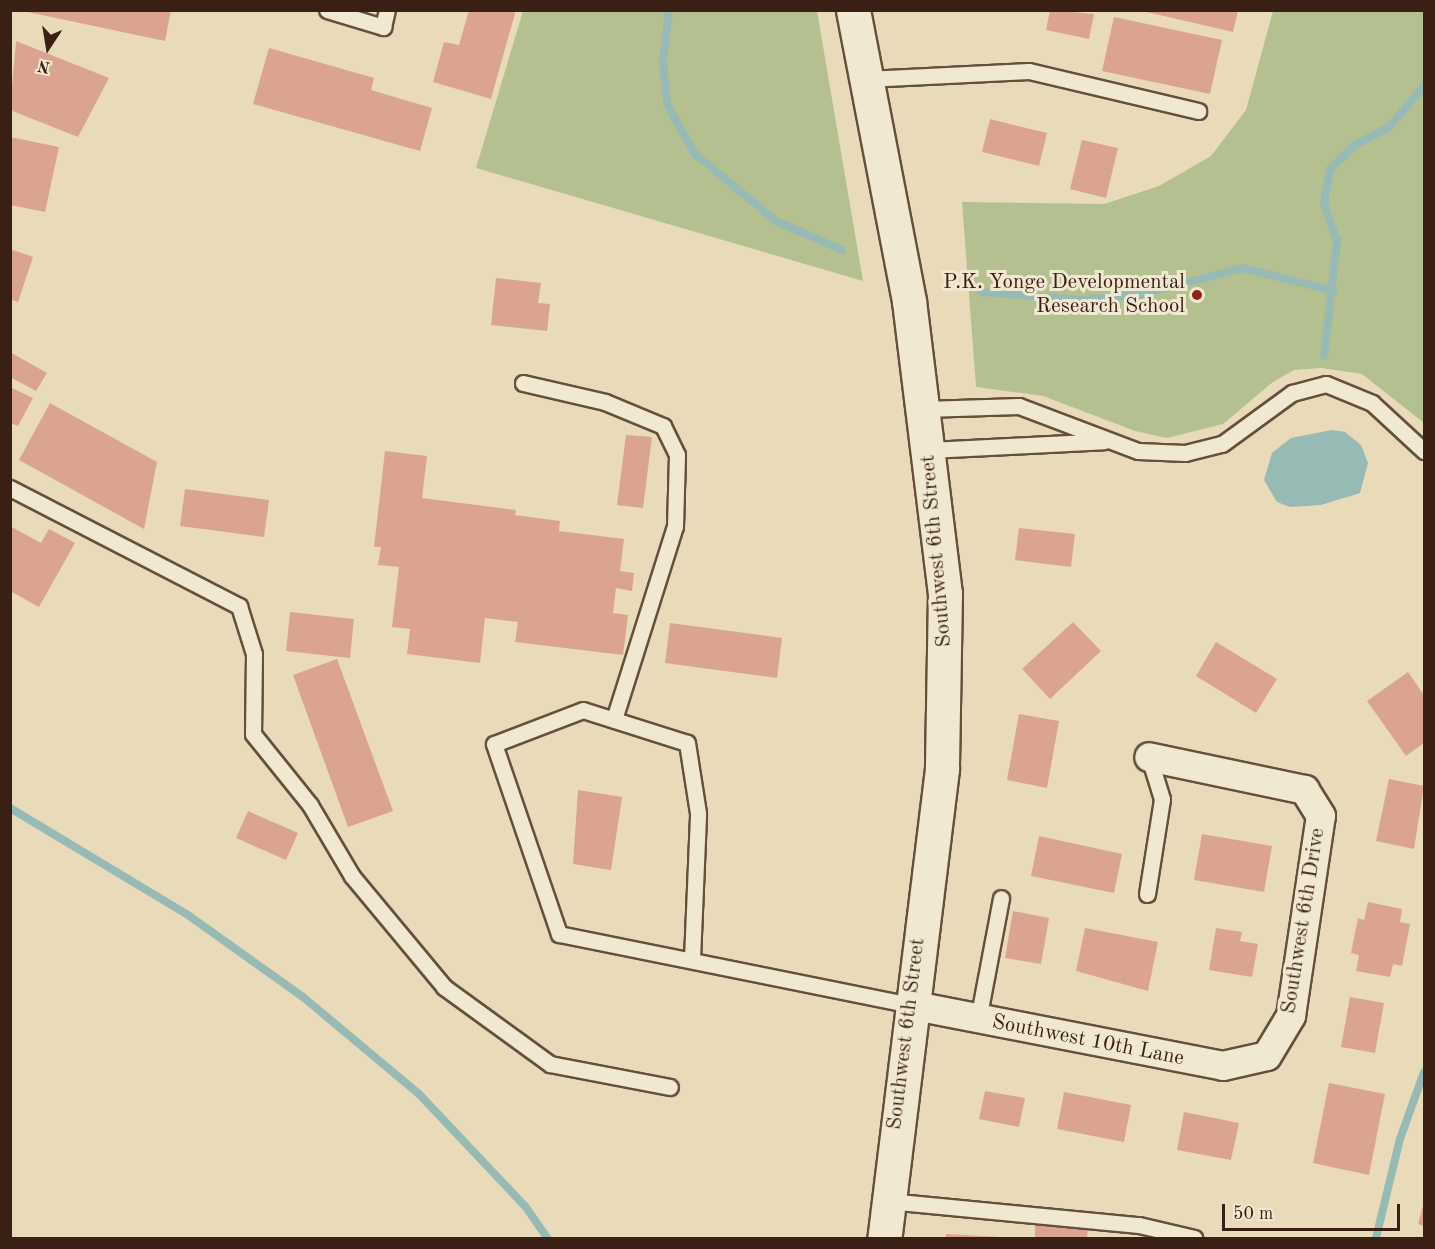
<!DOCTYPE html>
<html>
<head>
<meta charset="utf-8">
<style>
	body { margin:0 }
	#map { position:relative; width:1435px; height:1249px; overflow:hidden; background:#e9dbb9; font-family:"Old Standard TT",serif }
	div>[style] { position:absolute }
	.green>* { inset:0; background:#b5c090 }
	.water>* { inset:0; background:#98bab4 }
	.stream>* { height:8px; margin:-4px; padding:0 4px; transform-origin:4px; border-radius:4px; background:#98bab4 }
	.building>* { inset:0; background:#dba491 }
	.roads { filter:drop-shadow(2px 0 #664f3d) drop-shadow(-2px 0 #664f3d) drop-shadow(0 2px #664f3d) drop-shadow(0 -2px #664f3d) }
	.lane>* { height:15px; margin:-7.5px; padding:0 7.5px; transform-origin:7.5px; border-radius:7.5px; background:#f1e8d2 }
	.street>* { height:28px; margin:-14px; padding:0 14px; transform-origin:14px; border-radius:14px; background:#f1e8d2 }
	.secondary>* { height:33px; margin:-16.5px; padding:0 16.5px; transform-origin:16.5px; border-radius:16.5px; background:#f1e8d2 }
	.dots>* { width:16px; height:16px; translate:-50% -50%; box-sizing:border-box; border:3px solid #f1e8d2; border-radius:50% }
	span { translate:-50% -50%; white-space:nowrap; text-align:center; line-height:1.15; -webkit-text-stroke:6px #f1e8d2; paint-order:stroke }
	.poi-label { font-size:21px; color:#3a2014 }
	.right { translate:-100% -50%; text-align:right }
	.street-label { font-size:21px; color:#3a2014 }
	.frame { position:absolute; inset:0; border:12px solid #3a2014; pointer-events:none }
	.north { position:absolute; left:18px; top:18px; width:60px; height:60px; -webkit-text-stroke:4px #f1e8d2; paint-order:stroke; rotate:192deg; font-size:16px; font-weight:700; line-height:24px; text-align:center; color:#3a2014 }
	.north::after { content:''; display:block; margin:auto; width:21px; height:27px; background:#3a2014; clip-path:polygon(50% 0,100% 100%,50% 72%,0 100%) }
	.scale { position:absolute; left:1222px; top:1204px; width:178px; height:27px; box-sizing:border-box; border:3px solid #3a2014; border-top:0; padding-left:8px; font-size:18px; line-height:21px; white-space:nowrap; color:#3a2014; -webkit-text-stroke:4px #f1e8d2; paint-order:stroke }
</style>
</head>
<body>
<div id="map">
	<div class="green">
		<div style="clip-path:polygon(523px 11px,817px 11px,863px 281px,476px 168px)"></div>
		<div style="clip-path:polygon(1273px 11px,1424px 11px,1424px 423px,1362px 374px,1321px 368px,1294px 370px,1273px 382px,1223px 424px,1167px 438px,1135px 431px,1043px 396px,976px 387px,962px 202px,1104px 204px,1159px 186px,1211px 156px,1246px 110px)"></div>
	</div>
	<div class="water">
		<div style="clip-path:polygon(1332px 430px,1345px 432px,1361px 445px,1368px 463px,1360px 493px,1321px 505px,1290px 507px,1277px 502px,1264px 480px,1272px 453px,1291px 438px)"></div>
	</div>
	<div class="stream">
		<div style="left:669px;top:10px;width:51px;rotate:96.7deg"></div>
		<div style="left:663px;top:61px;width:43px;rotate:84.7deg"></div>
		<div style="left:667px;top:104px;width:56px;rotate:61.1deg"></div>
		<div style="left:694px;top:153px;width:107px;rotate:39.7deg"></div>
		<div style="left:776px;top:221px;width:72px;rotate:23.7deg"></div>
		<div style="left:981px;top:292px;width:99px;rotate:4.6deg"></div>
		<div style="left:1080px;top:300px;width:59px;rotate:-4.8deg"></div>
		<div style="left:1139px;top:295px;width:107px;rotate:-14.6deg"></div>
		<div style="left:1243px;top:268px;width:93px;rotate:14.3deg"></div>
		<div style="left:1324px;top:356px;width:116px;rotate:-83.6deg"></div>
		<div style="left:1337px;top:241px;width:39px;rotate:-109deg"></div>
		<div style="left:1324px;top:204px;width:36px;rotate:-80deg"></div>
		<div style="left:1330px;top:169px;width:35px;rotate:-44deg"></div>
		<div style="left:1355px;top:145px;width:38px;rotate:-28deg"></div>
		<div style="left:1389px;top:127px;width:54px;rotate:-49.5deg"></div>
		<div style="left:10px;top:808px;width:208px;rotate:31deg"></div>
		<div style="left:188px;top:915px;width:141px;rotate:35.5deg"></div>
		<div style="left:303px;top:997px;width:151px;rotate:39.9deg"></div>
		<div style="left:419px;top:1094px;width:154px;rotate:46.6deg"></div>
		<div style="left:525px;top:1206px;width:39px;rotate:55deg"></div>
		<div style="left:1376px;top:1238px;width:102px;rotate:-76.4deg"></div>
		<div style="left:1400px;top:1139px;width:71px;rotate:-70.3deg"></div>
	</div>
	<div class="building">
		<div style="clip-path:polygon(18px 10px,171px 10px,165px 41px)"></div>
		<div style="clip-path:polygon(469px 10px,516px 10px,491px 99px,433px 82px,444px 42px,459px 45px)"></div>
		<div style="clip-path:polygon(1050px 10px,1094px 14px,1089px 39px,1046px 30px)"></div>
		<div style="clip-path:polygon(1138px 10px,1238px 10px,1233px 32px)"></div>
		<div style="clip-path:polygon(1114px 17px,1222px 40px,1210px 94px,1102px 71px)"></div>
		<div style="clip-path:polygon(16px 41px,109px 78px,78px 137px,10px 110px)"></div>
		<div style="clip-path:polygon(269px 48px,374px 78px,371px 90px,432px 108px,420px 151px,253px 104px)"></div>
		<div style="clip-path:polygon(990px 119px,1047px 133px,1039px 166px,982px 152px)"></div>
		<div style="clip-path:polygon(10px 137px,59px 147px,45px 212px,10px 205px)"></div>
		<div style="clip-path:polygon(1082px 140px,1118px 148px,1106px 198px,1070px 189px)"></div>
		<div style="clip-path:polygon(10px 249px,33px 257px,18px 302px,10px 299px)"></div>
		<div style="clip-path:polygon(496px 278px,541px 283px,538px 303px,550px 304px,547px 331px,491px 325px)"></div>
		<div style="clip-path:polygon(10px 352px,47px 373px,36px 391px,10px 377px)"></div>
		<div style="clip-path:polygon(10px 387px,33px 398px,18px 426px,10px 423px)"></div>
		<div style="clip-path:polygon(50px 403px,157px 462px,144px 529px,19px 460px)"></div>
		<div style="clip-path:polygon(626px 435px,652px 437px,643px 508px,617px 505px)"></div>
		<div style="clip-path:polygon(385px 451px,427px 456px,422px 498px,516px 510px,515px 515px,560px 521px,559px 531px,624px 539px,620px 571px,634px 573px,632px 591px,616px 588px,613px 613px,628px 615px,623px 655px,515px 642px,518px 622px,485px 618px,480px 663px,407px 654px,410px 629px,392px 627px,399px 567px,378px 565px,381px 547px,374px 547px)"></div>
		<div style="clip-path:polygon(185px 489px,269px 500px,264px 537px,180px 526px)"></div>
		<div style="clip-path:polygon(10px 526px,41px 543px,49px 529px,75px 543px,39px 607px,10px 591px)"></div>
		<div style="clip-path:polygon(1019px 528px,1075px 534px,1071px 567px,1015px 560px)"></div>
		<div style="clip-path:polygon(290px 612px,354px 619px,350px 658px,286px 651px)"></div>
		<div style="clip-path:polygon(1073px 622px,1101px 651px,1050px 699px,1022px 669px)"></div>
		<div style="clip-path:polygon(670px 623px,782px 638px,777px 678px,665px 663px)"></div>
		<div style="clip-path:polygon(1216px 642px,1277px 679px,1256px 713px,1196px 676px)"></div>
		<div style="clip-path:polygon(337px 659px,393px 811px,348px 827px,293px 675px)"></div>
		<div style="clip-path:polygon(1408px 672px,1424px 695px,1424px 743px,1406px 756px,1367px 701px)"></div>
		<div style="clip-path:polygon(1019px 714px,1059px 721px,1047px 788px,1007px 780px)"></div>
		<div style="clip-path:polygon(1389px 779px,1424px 786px,1414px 849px,1376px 841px)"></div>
		<div style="clip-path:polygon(578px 790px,622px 797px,611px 870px,573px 864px)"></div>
		<div style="clip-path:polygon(248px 811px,298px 833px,286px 860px,236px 838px)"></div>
		<div style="clip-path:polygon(1202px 834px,1272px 846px,1264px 892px,1194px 880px)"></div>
		<div style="clip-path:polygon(1039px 836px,1122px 854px,1114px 893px,1031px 876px)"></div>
		<div style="clip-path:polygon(1368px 902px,1402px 909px,1400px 922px,1410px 924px,1402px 966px,1393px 964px,1390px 977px,1356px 971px,1359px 955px,1351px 953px,1358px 918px,1364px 920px)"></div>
		<div style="clip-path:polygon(1013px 911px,1049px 918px,1041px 964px,1005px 958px)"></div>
		<div style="clip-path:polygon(1085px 928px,1158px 942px,1148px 991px,1076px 971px)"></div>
		<div style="clip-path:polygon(1216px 928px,1242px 932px,1240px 941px,1258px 944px,1252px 977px,1209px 970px)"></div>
		<div style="clip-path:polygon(1350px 997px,1384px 1003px,1375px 1053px,1341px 1047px)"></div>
		<div style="clip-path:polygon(1329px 1083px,1385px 1094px,1369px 1175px,1313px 1163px)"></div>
		<div style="clip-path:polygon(985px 1091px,1025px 1098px,1019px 1127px,979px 1119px)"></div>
		<div style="clip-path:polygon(1064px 1092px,1131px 1105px,1124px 1142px,1057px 1129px)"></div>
		<div style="clip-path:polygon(1184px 1112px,1239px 1123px,1231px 1160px,1177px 1150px)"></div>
		<div style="clip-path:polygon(1424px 1202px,1424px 1226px,1418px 1224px)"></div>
		<div style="clip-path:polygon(1035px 1225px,1088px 1227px,1087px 1238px,1035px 1238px)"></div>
		<div style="clip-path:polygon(946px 1234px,1000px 1237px,1000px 1238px,946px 1238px)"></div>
	</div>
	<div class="roads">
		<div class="lane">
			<div style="left:327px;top:10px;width:59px;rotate:16.9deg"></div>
			<div style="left:383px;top:27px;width:17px;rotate:-77deg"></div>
			<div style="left:866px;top:79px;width:163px;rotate:-2.8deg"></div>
			<div style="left:1029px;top:71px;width:174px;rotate:13.3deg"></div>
			<div style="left:523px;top:383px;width:84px;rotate:13deg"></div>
			<div style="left:605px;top:402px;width:63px;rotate:22.5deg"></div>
			<div style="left:663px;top:426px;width:32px;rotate:64deg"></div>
			<div style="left:677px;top:455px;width:71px;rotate:91.6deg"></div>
			<div style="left:675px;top:526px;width:203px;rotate:107.5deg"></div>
			<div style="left:924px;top:409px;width:95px;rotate:-1.8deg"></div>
			<div style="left:1019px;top:406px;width:127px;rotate:20.7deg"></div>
			<div style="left:1138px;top:451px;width:47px;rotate:2.4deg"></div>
			<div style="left:1185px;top:453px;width:38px;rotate:-14deg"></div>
			<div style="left:1222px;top:444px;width:87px;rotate:-36.1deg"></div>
			<div style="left:1292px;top:393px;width:35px;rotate:-15deg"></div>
			<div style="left:1326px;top:384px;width:50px;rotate:22.4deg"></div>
			<div style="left:1372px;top:403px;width:71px;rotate:42.7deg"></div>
			<div style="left:929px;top:450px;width:175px;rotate:-2.9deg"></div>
			<div style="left:10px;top:488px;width:258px;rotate:27.3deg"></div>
			<div style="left:239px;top:606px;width:50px;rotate:72.6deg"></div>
			<div style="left:254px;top:654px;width:80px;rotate:90.7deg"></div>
			<div style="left:253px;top:734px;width:91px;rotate:51.2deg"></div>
			<div style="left:310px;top:805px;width:82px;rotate:59.4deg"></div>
			<div style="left:352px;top:876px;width:144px;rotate:50.3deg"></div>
			<div style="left:444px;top:987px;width:131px;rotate:36deg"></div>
			<div style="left:550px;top:1064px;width:122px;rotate:10.9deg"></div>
			<div style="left:1147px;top:894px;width:96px;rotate:-81deg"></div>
			<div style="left:1162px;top:799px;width:44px;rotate:-107.2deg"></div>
			<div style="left:692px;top:959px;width:146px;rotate:-87.6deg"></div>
			<div style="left:698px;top:813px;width:71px;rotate:-98.9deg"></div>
			<div style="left:687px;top:743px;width:109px;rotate:-162.4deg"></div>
			<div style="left:583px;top:710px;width:95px;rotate:159.1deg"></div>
			<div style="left:494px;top:744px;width:201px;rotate:71.1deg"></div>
			<div style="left:559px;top:934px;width:358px;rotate:11.4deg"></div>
			<div style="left:978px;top:1020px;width:124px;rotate:-79.3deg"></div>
			<div style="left:888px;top:1201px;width:252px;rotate:5.5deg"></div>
			<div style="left:1139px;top:1225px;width:57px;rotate:13.3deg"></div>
		</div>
		<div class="street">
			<div style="left:910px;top:1005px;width:319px;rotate:11deg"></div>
			<div style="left:1223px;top:1066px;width:45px;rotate:-12.8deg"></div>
			<div style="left:1267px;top:1056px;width:47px;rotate:-59deg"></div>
			<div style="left:1291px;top:1016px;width:202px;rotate:-81.5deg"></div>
			<div style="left:1321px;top:816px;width:31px;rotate:-122deg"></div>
			<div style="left:1305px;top:790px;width:159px;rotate:-168.1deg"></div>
		</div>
		<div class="secondary">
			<div style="left:853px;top:10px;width:296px;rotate:79.1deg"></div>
			<div style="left:909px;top:301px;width:294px;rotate:83deg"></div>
			<div style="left:945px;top:593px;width:176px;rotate:91deg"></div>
			<div style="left:942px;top:769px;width:473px;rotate:97deg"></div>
		</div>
	</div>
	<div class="dots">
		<div style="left:1197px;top:295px;background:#8f2418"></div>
	</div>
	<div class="poi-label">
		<span class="right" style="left:1185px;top:295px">P.K. Yonge Developmental<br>Research School</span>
	</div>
	<div class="street-label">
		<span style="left:937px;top:551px;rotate:-95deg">Southwest 6th Street</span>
		<span style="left:1304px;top:921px;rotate:-81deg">Southwest 6th Drive</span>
		<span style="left:907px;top:1034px;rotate:-83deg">Southwest 6th Street</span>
		<span style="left:1088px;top:1041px;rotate:11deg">Southwest 10th Lane</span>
	</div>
	<div class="frame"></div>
	<div class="north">N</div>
	<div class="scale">50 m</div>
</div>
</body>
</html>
